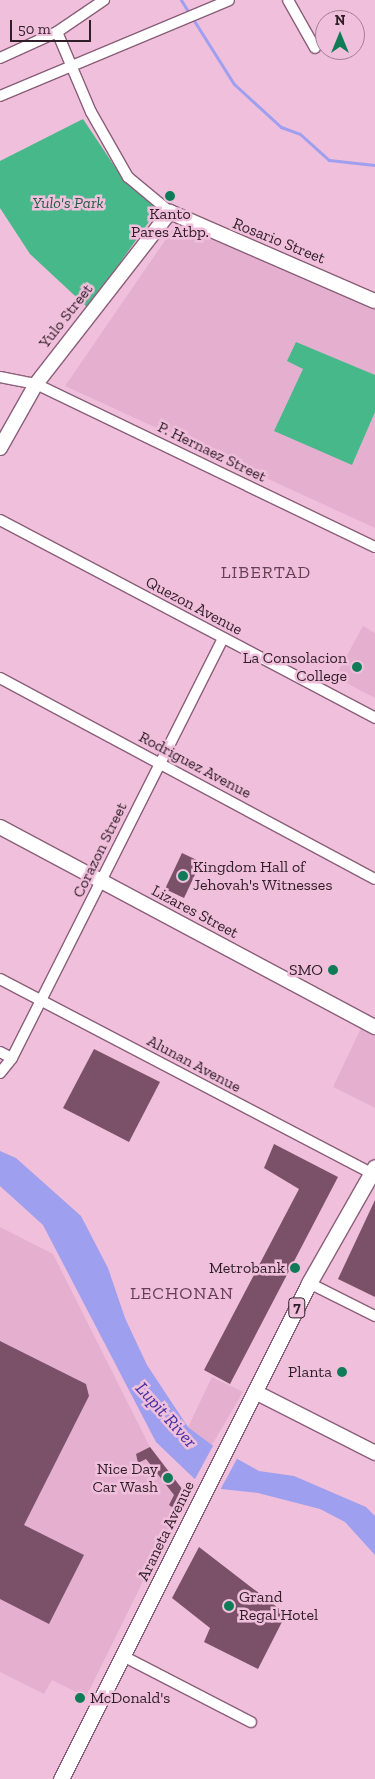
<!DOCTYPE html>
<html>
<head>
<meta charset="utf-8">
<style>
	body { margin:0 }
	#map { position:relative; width:375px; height:1779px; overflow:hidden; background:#f0bfdb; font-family:"Zilla Slab",serif }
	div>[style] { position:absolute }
	.built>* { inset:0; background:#e5b0cf }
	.green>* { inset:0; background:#47b88a }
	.water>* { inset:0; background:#9f9fef }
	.pier>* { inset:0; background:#f0bfdb }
	.stream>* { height:3px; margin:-1.5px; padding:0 1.5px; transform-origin:1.5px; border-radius:1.5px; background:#9f9fef }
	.building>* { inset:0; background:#7b516a }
	.roads { filter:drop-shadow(1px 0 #8a5f79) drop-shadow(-1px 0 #8a5f79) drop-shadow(0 1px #8a5f79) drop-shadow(0 -1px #8a5f79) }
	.street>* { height:10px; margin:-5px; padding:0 5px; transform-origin:5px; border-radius:5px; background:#fff }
	.secondary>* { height:14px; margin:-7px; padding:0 7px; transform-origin:7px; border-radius:7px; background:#fff }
	.primary>* { height:15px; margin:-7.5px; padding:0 7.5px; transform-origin:7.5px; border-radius:7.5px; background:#fff }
	.dots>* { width:14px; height:14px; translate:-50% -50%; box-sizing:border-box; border:2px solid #f0bfdb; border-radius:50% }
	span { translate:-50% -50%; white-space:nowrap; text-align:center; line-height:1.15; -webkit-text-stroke:5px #f0bfdb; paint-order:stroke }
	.shield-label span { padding:1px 4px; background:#f0bfdb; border:1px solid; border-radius:4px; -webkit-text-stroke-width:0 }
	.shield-label { font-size:15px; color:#2f1d28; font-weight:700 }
	.park-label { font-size:16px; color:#265c46; font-style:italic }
	.poi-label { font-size:16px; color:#2f1d28 }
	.right { translate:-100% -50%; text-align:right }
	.left { translate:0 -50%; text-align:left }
	.street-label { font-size:16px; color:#2f1d28 }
	.neighbourhood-label { font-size:18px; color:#673f57; letter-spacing:1px }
	.water-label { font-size:18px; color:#432fa2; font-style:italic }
	.north { position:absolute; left:315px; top:10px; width:50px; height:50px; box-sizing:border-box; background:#f0bfdb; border:1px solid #a37e93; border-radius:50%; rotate:0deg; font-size:14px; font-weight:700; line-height:20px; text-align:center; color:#2f1d28 }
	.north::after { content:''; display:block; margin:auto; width:18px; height:22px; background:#0f7c57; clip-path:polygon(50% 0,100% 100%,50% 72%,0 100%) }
	.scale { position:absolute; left:10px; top:20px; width:81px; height:22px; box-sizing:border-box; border:2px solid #2f1d28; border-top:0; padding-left:6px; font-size:15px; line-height:18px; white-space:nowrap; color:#2f1d28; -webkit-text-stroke:4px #f0bfdb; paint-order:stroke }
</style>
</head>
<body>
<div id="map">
	<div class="built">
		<div style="clip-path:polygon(177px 223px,375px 308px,375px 528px,65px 386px)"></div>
		<div style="clip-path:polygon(363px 626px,375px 633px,375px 698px,335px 677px)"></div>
		<div style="clip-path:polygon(361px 1028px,375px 1035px,375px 1108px,333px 1087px)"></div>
		<div style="clip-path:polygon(0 1227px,53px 1254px,150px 1447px,186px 1494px,86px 1697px,52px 1680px,44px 1694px,0 1672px)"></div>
		<div style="clip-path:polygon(212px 1377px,243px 1392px,212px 1445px,188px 1427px)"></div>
	</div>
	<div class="green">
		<div style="clip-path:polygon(83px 119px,125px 182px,158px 209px,88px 308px,30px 254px,0 208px,0 161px)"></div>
		<div style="clip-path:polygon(296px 342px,375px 375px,375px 412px,352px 465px,274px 431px,303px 369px,287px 361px)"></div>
	</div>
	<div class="water">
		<div style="clip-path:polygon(0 1151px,16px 1158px,81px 1216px,108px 1268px,125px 1318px,147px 1365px,188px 1427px,212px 1445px,259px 1471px,294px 1476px,366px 1507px,375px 1516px,375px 1555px,345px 1522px,320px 1509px,258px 1493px,203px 1487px,156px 1442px,43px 1225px,0 1186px)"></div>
	</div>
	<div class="pier">
		<div style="clip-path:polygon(214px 1444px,238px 1457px,219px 1492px,202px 1489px,194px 1481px)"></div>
	</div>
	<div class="stream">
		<div style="left:181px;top:0;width:99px;rotate:57.8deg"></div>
		<div style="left:234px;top:84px;width:64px;rotate:42.5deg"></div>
		<div style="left:281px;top:127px;width:20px;rotate:20deg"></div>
		<div style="left:300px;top:134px;width:39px;rotate:42deg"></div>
		<div style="left:329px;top:160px;width:46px;rotate:6.2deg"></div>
	</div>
	<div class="building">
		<div style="clip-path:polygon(182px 853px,201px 862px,184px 898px,165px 889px)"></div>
		<div style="clip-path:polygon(94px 1049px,160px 1082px,129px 1142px,63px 1108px)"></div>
		<div style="clip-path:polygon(274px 1144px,338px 1177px,230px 1384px,204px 1370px,299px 1189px,264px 1168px)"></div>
		<div style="clip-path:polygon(375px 1200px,375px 1297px,338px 1279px)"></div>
		<div style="clip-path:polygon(0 1341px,86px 1384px,89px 1396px,24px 1525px,84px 1555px,49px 1624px,0 1599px)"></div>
		<div style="clip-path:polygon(150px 1447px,186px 1494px,178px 1511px,169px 1505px,174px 1495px,146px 1459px,138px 1463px,136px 1454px)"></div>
		<div style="clip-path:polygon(199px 1547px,286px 1614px,258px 1669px,204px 1642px,210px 1628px,172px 1598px)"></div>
	</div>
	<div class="roads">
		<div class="street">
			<div style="left:288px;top:0;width:55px;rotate:60.6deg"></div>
			<div style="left:57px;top:32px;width:87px;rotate:67deg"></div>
			<div style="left:91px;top:112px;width:75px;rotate:60.4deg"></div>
			<div style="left:128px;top:177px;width:55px;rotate:39.8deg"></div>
			<div style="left:0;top:58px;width:63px;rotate:-24.5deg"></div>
			<div style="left:57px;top:32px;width:57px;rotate:-34.2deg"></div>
			<div style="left:0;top:96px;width:248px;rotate:-22.7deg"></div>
			<div style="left:0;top:377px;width:37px;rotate:11deg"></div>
			<div style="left:36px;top:384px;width:376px;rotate:25.7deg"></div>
			<div style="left:0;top:520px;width:424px;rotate:27.8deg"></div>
			<div style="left:0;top:678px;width:425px;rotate:28.2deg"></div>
			<div style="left:0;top:979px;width:423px;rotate:27.6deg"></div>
			<div style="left:0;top:1052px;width:13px;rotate:27deg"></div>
			<div style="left:0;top:1073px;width:19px;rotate:-51deg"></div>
			<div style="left:12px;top:1058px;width:470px;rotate:-63.3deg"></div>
			<div style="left:309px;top:1283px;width:74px;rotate:26.6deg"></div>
			<div style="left:123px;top:1656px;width:144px;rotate:27.3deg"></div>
		</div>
		<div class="secondary">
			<div style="left:0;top:448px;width:73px;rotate:-60.6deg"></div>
			<div style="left:36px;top:384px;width:218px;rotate:-52.1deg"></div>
			<div style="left:170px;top:212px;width:223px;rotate:23.5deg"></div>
			<div style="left:0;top:827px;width:425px;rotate:28.1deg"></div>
			<div style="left:255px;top:1392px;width:135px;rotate:26.9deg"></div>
		</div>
		<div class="primary">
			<div style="left:61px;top:1779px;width:555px;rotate:-63.43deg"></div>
			<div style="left:309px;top:1283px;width:133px;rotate:-60.4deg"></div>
		</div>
	</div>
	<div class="dots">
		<div style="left:170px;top:196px;background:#0f7c57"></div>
		<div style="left:357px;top:667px;background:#0f7c57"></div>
		<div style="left:183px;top:876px;background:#0f7c57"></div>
		<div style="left:333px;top:970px;background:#0f7c57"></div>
		<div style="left:295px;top:1268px;background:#0f7c57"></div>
		<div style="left:342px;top:1372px;background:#0f7c57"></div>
		<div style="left:168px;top:1478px;background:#0f7c57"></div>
		<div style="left:229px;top:1606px;background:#0f7c57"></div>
		<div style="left:80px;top:1698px;background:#0f7c57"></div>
	</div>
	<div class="shield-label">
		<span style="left:297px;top:1308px">7</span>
	</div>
	<div class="park-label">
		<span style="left:68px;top:203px">Yulo's Park</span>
	</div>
	<div class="poi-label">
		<span style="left:170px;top:223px">Kanto<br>Pares Atbp.</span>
		<span class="right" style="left:347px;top:667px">La Consolacion<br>College</span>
		<span class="left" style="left:193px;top:876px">Kingdom Hall of<br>Jehovah's Witnesses</span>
		<span class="right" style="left:323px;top:970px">SMO</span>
		<span class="right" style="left:285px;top:1268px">Metrobank</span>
		<span class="right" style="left:332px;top:1372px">Planta</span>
		<span class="right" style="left:158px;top:1478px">Nice Day<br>Car Wash</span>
		<span class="left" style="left:239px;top:1606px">Grand<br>Regal Hotel</span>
		<span class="left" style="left:90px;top:1698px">McDonald's</span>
	</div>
	<div class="street-label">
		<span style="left:279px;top:241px;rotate:22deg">Rosario Street</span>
		<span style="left:66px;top:316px;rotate:-52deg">Yulo Street</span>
		<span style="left:212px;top:452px;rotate:26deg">P. Hernaez Street</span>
		<span style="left:194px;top:606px;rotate:28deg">Quezon Avenue</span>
		<span style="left:195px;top:765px;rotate:28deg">Rodriguez Avenue</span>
		<span style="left:100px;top:850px;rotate:-64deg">Corazon Street</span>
		<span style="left:195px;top:912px;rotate:28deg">Lizares Street</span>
		<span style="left:194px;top:1064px;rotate:28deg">Alunan Avenue</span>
		<span style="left:166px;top:1531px;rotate:-64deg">Araneta Avenue</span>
	</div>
	<div class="neighbourhood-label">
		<span style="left:266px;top:572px">LIBERTAD</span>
		<span style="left:182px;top:1293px">LECHONAN</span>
	</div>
	<div class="water-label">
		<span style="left:166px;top:1415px;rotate:48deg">Lupit River</span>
	</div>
	<div class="north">N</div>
	<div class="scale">50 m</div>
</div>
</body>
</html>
